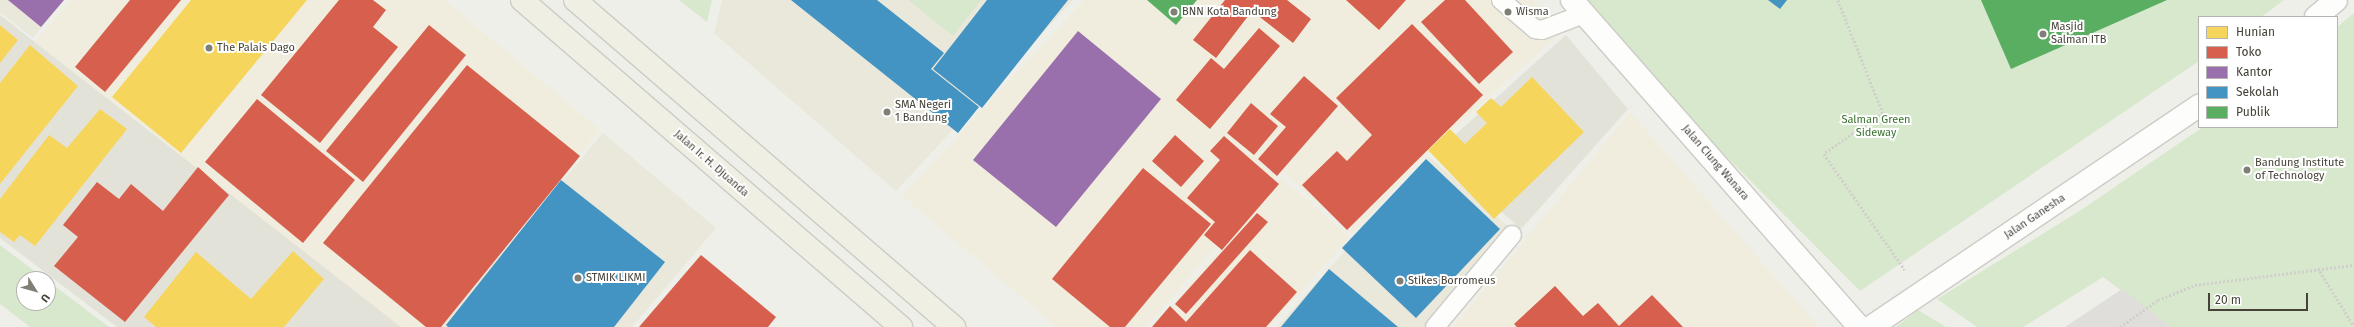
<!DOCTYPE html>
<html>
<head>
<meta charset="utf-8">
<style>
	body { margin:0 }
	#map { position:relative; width:2354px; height:327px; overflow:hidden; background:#efefea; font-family:"Fira Sans",sans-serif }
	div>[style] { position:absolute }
	.residential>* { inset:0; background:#e3e2d8 }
	.commercial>* { inset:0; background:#f1edde }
	.education>* { inset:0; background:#e9e8da }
	.green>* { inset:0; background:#d7e8cc }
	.parking>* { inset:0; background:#dfdeda }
	.homes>* { inset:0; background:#f6d55c }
	.shops>* { inset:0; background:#d6604d }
	.offices>* { inset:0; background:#9970ab }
	.schools>* { inset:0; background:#4393c3 }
	.public>* { inset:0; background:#5aae61 }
	.path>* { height:2.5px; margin-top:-1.25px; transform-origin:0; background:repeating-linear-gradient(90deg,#d1cfcb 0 2px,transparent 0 4px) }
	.roads { filter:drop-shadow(1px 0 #cccbc6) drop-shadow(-1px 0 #cccbc6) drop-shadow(0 1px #cccbc6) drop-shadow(0 -1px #cccbc6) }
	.service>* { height:18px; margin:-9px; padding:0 9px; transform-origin:9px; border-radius:9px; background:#fdfdfc }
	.minor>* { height:22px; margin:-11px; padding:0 11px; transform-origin:11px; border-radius:11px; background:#fdfdfc }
	.tertiary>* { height:22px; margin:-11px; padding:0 11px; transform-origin:11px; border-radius:11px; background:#fdfdfc }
	.primary>* { height:22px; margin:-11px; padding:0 11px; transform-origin:11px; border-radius:11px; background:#efefe4 }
	.dots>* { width:11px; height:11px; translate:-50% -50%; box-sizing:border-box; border:2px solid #fff; border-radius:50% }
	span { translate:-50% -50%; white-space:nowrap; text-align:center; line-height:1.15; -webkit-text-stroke:4px #fff; paint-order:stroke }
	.poi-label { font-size:11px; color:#454237 }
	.left { translate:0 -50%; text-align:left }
	.park-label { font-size:11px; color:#3a722f }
	.street-label { font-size:11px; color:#454237 }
	.legend { position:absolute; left:2198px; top:16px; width:140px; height:112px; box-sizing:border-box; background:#fff; border:1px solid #b5b3af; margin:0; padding:5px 7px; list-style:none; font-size:12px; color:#454237 }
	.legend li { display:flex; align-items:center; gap:8px; height:20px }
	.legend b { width:20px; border:1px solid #b5b3af }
	.north { position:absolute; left:16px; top:271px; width:40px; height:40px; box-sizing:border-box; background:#fff; border:1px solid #b5b3af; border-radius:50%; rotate:127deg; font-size:11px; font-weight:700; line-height:16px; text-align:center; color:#454237 }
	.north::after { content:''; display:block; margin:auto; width:14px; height:18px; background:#807f76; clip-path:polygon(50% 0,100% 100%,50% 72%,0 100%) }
	.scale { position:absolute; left:2208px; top:293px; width:100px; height:18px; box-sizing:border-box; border:2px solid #454237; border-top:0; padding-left:5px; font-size:12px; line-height:14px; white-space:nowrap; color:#454237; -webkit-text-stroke:3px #fff; paint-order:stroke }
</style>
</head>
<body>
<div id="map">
	<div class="residential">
		<div style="clip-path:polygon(0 15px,402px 327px,117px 327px,0 238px)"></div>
		<div style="clip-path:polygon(1566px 35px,1628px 109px,1521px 229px,1435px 153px)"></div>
	</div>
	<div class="commercial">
		<div style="clip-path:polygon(70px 0,445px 0,600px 130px,432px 327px,401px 327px,35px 42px)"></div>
		<div style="clip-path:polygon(1084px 0,1534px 0,1563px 31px,1430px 150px,1352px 234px,1282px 171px,1146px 327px,1057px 327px,902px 196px)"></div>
		<div style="clip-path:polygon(1630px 112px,1819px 327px,1453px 327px)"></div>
		<div style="clip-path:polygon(1281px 177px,1350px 237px,1269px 327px,1154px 327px)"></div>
	</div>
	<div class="education">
		<div style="clip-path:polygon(0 0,64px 0,33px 38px,0 12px)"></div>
		<div style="clip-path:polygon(722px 0,1073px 0,896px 191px,714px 33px)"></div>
		<div style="clip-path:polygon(603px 133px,716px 228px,632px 327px,440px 327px)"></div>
		<div style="clip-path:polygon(1429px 157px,1519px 236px,1446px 327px,1277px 327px)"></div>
	</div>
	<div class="green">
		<div style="clip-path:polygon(679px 0,712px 0,707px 22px)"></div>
		<div style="clip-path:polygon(908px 0,981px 0,953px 36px)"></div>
		<div style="clip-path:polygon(1571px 0,2284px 0,2261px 17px,2199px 17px,2199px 61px,1860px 291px)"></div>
		<div style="clip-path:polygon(2354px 13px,2354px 327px,2171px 327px,2103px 277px,2023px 327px,1977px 327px,1937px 299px,2078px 212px,2203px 127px,2337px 127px,2337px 27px)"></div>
		<div style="clip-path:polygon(0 245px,45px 279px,24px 279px,24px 303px,48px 303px,48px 281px,109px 327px,30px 327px,0 304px)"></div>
		<div style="clip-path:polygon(1918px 310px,1946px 327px,1896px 327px)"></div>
	</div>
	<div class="parking">
		<div style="clip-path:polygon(2122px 289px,2171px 327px,2065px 327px)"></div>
	</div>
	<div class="homes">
		<div style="clip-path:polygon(191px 0,307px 0,181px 153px,112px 97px)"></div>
		<div style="clip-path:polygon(0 25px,18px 40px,0 63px)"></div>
		<div style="clip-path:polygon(30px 45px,78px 86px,0 184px,0 83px)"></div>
		<div style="clip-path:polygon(1532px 77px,1584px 132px,1494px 219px,1428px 150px,1450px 129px,1465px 144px,1487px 123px,1476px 112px,1491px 98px,1501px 107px)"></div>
		<div style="clip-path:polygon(100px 109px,127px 129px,35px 246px,20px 235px,14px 242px,0 232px,0 199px,49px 135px,67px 148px)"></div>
		<div style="clip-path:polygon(293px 251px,324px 279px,284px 327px,156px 327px,144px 317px,196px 252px,251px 299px)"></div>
	</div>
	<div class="shops">
		<div style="clip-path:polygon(130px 0,181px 0,105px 92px,75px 67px)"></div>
		<div style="clip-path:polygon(339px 0,373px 0,386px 10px,373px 27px,398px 47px,320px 143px,261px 95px)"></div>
		<div style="clip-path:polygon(1225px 0,1287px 0,1311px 19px,1293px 43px,1252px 11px,1216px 58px,1193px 40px)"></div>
		<div style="clip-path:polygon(1346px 0,1406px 0,1379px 30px)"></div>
		<div style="clip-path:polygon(1445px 0,1465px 0,1513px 52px,1479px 84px,1421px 22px)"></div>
		<div style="clip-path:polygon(1412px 24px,1483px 95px,1347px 230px,1302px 185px,1337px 151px,1347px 161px,1372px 135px,1336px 98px)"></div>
		<div style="clip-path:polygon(429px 25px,466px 55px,363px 182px,326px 151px)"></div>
		<div style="clip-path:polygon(1259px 28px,1280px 46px,1210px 129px,1176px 100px,1211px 58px,1224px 69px)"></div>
		<div style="clip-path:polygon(467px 65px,580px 156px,441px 327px,426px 327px,323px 243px)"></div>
		<div style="clip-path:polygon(1304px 76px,1338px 106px,1277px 176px,1258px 159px,1286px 127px,1270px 114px)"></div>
		<div style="clip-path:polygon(257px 99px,355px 180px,303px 243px,205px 162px)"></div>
		<div style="clip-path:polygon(1251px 103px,1278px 126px,1254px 155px,1227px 133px)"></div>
		<div style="clip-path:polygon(1175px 135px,1204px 161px,1181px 187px,1152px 161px)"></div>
		<div style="clip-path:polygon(1224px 136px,1279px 184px,1222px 250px,1204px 235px,1215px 222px,1187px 198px,1220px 160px,1210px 151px)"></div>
		<div style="clip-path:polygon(198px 167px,229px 195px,125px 322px,54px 266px,78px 237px,63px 225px,97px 182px,119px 199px,131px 184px,163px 211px)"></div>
		<div style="clip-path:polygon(1143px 168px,1211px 224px,1125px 327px,1110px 327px,1052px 279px)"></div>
		<div style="clip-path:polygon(1257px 213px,1268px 222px,1186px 314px,1175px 304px)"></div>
		<div style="clip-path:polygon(1250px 250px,1297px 292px,1266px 327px,1152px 327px,1170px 306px,1186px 322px)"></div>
		<div style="clip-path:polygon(701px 255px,776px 317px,768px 327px,639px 327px)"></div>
		<div style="clip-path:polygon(1555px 286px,1583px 316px,1598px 303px,1619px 326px,1652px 295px,1683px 327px,1517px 327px,1514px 324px)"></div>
	</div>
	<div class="offices">
		<div style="clip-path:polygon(8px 0,64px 0,41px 27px)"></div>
		<div style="clip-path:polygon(1078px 31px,1161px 99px,1056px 227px,973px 160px)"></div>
	</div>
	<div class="schools">
		<div style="clip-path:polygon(791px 0,877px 0,944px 53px,931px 69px,979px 107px,958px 133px)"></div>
		<div style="clip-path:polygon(987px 0,1068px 0,982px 108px,933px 69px)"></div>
		<div style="clip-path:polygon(1768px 0,1787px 0,1780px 9px)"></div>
		<div style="clip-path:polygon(1426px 159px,1500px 229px,1416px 318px,1342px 248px)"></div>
		<div style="clip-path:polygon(561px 180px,665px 262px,614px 327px,448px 327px,446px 325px)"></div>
		<div style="clip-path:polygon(1329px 269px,1398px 327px,1281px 327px)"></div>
	</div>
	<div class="public">
		<div style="clip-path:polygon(1147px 0,1197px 0,1176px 25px)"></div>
		<div style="clip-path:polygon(1981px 0,2167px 0,2011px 69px)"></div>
	</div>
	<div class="path">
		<div style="left:1838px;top:0;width:122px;rotate:68.3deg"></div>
		<div style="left:1883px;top:113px;width:72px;rotate:145.2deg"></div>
		<div style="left:1824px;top:154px;width:141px;rotate:55.1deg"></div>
		<div style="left:2318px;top:268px;width:68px;rotate:58.2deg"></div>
		<div style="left:2120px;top:327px;width:47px;rotate:-35.4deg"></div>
		<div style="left:2158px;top:300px;width:40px;rotate:-22deg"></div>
		<div style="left:2195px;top:285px;width:160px;rotate:-7.2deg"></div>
	</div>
	<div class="roads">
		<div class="service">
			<div style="left:1501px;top:0;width:45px;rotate:40.5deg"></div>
			<div style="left:1535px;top:29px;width:7px;rotate:8deg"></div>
			<div style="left:1542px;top:30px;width:45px;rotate:-20.9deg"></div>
			<div style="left:1435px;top:327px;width:120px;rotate:-50.1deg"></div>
		</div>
		<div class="minor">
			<div style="left:1572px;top:0;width:435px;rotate:48.7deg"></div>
		</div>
		<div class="tertiary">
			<div style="left:2316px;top:17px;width:26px;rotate:-40deg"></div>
			<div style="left:1871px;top:327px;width:396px;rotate:-34deg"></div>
		</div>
		<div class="primary">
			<div style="left:522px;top:0;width:501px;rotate:40.79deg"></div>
			<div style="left:575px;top:0;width:501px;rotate:40.79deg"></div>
		</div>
	</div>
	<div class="dots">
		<div style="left:1174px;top:12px;background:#807f76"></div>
		<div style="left:1508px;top:12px;background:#807f76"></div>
		<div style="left:2043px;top:34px;background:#807f76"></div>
		<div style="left:209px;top:48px;background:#807f76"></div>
		<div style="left:887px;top:112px;background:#807f76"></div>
		<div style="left:2247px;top:170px;background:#807f76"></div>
		<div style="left:578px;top:278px;background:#807f76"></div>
		<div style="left:1400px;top:281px;background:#807f76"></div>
	</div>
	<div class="poi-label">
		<span class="left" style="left:1182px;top:12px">BNN Kota Bandung</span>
		<span class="left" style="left:1516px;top:12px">Wisma</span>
		<span class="left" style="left:2051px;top:34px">Masjid<br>Salman ITB</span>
		<span class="left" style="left:217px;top:48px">The Palais Dago</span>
		<span class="left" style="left:895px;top:112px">SMA Negeri<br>1 Bandung</span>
		<span class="left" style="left:2255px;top:170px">Bandung Institute<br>of Technology</span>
		<span class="left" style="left:586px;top:278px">STMIK LIKMI</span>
		<span class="left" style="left:1408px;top:281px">Stikes Borromeus</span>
	</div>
	<div class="park-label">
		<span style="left:1876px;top:127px">Salman Green<br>Sideway</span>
	</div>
	<div class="street-label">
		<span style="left:1715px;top:163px;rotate:49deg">Jalan Ciung Wanara</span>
		<span style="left:711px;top:164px;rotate:41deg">Jalan Ir. H. Djuanda</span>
		<span style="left:2035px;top:217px;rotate:-34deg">Jalan Ganesha</span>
	</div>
	<ul class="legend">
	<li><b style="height:11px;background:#f6d55c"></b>Hunian</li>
	<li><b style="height:11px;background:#d6604d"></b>Toko</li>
	<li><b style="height:11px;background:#9970ab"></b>Kantor</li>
	<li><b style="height:11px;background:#4393c3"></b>Sekolah</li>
	<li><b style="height:11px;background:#5aae61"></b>Publik</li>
	</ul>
	<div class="north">U</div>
	<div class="scale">20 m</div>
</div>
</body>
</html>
